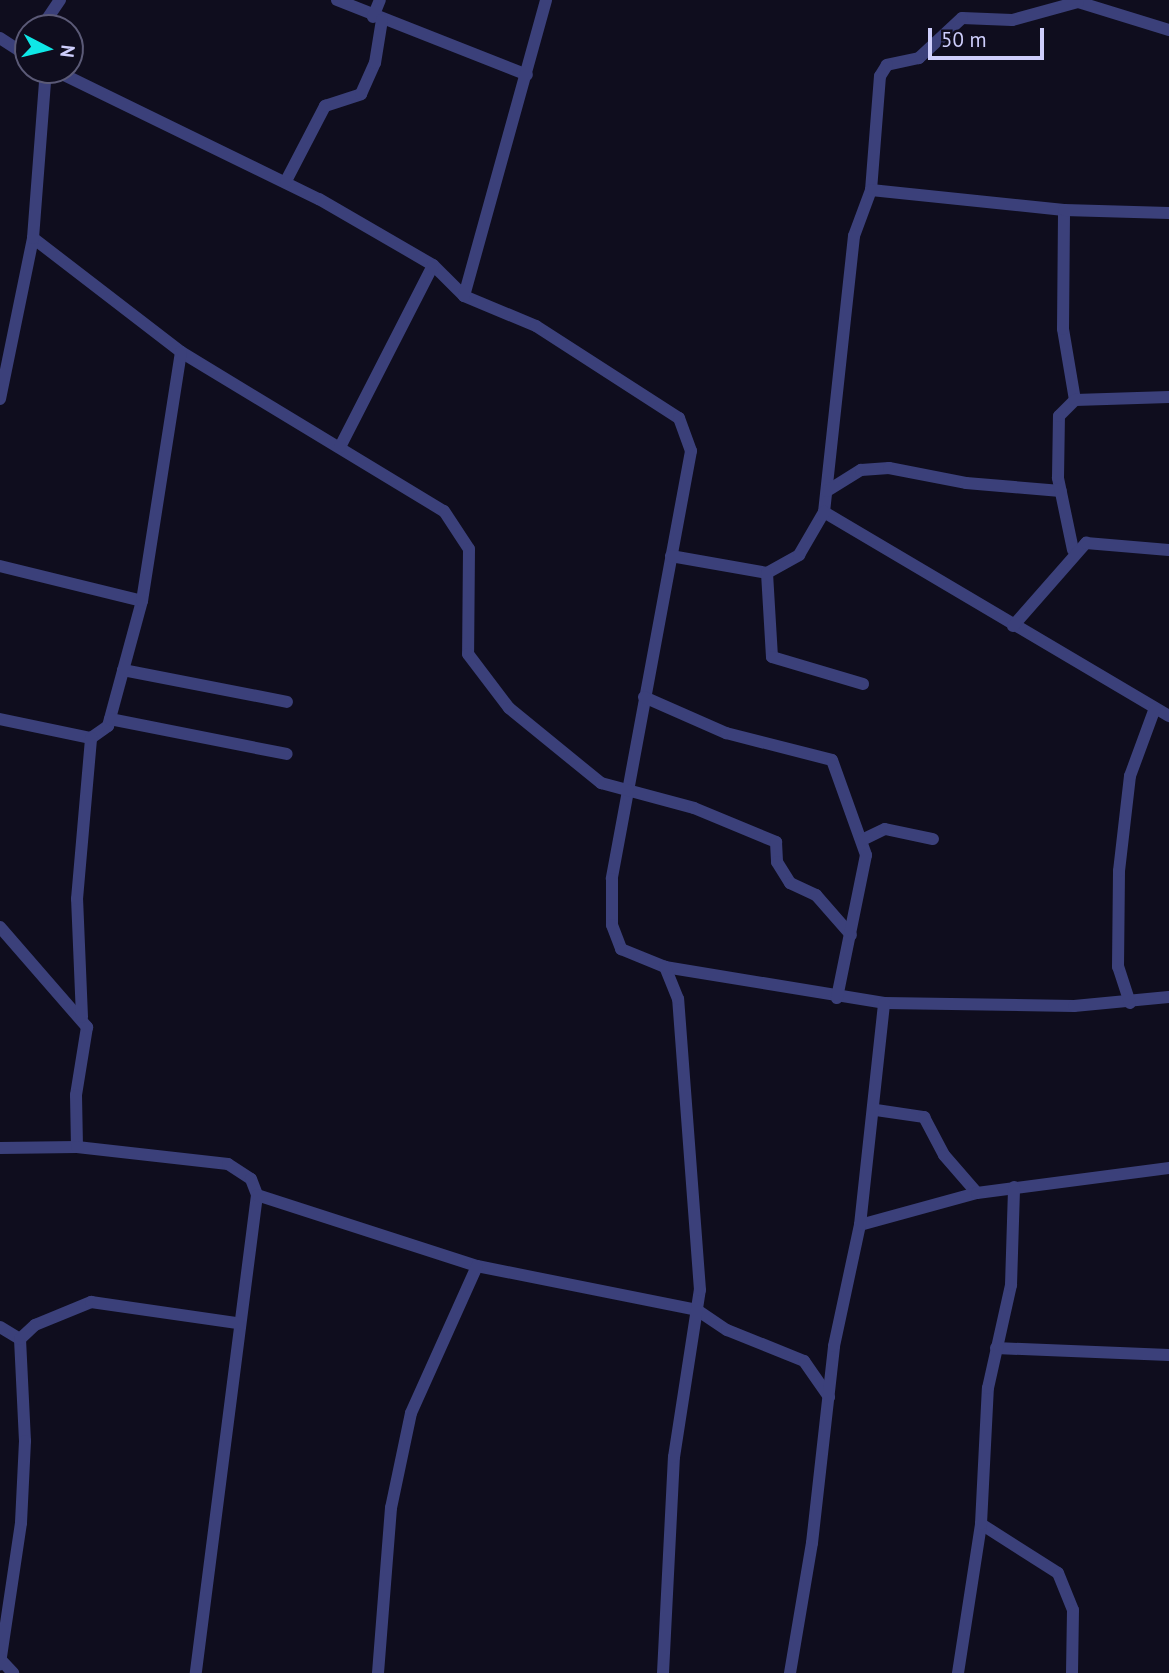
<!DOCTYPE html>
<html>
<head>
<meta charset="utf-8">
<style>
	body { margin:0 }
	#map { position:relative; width:1169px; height:1673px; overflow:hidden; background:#0f0d1e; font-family:"PT Sans",sans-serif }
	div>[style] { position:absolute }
	.minor>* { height:12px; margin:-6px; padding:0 6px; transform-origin:6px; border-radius:6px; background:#3b407a }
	span { translate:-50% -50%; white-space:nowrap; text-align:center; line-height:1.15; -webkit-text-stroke:5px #0f0d1e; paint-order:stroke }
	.north { position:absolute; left:14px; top:14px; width:70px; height:70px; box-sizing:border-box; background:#0f0d1e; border:2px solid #5b5a77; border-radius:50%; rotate:97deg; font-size:19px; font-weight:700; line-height:28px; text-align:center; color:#cecefc }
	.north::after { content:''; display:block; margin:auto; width:24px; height:32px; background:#0fe7e6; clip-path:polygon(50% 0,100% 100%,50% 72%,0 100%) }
	.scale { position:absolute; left:928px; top:28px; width:116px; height:32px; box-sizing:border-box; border:4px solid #cecefc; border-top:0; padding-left:9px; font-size:21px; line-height:24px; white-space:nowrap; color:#cecefc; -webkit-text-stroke:5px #0f0d1e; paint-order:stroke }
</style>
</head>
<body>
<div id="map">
	<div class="minor">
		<div style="left:337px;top:0;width:204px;rotate:21.5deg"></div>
		<div style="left:373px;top:17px;width:18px;rotate:-68deg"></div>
		<div style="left:41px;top:28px;width:34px;rotate:-56deg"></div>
		<div style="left:1169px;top:30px;width:95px;rotate:-162.9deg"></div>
		<div style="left:1078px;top:2px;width:68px;rotate:164.7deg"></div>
		<div style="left:1012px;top:20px;width:50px;rotate:-177.7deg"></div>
		<div style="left:962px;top:18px;width:59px;rotate:137.1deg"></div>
		<div style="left:919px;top:58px;width:33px;rotate:168deg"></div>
		<div style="left:887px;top:65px;width:13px;rotate:122deg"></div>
		<div style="left:880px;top:76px;width:114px;rotate:94.5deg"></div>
		<div style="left:871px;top:190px;width:49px;rotate:110.3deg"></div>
		<div style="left:854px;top:236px;width:278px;rotate:96.2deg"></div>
		<div style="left:824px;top:512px;width:401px;rotate:30.6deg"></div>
		<div style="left:0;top:38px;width:33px;rotate:33deg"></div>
		<div style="left:54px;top:70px;width:295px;rotate:26deg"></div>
		<div style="left:319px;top:199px;width:132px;rotate:30.1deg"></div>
		<div style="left:433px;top:265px;width:44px;rotate:45deg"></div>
		<div style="left:464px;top:296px;width:78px;rotate:22.6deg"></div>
		<div style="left:536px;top:326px;width:170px;rotate:32.8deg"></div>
		<div style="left:679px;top:418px;width:35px;rotate:70deg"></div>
		<div style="left:691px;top:451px;width:435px;rotate:100.5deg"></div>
		<div style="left:612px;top:879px;width:46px;rotate:90deg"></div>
		<div style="left:612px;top:925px;width:26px;rotate:69deg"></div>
		<div style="left:621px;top:949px;width:48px;rotate:22.2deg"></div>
		<div style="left:665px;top:967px;width:222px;rotate:9.3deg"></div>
		<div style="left:884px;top:1003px;width:190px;rotate:0.9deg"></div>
		<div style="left:1074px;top:1006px;width:95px;rotate:-5.4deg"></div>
		<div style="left:286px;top:181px;width:85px;rotate:-62.5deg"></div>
		<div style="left:325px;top:106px;width:38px;rotate:-18deg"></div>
		<div style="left:361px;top:94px;width:34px;rotate:-66deg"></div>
		<div style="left:375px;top:63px;width:44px;rotate:-80.8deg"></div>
		<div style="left:871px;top:190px;width:194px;rotate:5.9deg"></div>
		<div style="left:33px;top:238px;width:187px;rotate:37.6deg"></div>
		<div style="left:181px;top:352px;width:307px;rotate:31.2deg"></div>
		<div style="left:444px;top:511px;width:45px;rotate:56.7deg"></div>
		<div style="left:469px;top:549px;width:105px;rotate:90.5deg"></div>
		<div style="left:468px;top:654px;width:68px;rotate:52.8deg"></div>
		<div style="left:509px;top:708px;width:119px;rotate:39.2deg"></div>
		<div style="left:601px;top:783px;width:96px;rotate:15deg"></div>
		<div style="left:694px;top:808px;width:89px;rotate:22.5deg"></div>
		<div style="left:776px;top:842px;width:20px;rotate:87deg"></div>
		<div style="left:777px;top:862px;width:25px;rotate:58deg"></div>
		<div style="left:790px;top:883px;width:29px;rotate:25deg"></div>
		<div style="left:816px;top:895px;width:53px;rotate:48.8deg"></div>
		<div style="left:464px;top:296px;width:307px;rotate:-74.5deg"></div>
		<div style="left:0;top:399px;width:164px;rotate:-78.4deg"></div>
		<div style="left:33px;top:238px;width:169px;rotate:-85.6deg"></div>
		<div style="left:1075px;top:400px;width:72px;rotate:-99.6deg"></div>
		<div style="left:1063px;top:329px;width:119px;rotate:-89.5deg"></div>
		<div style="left:1064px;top:210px;width:105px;rotate:1.6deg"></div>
		<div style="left:340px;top:447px;width:204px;rotate:-62.9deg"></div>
		<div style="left:827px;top:491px;width:40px;rotate:-32deg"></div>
		<div style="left:861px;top:470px;width:28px;rotate:-4deg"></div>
		<div style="left:889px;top:468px;width:78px;rotate:11deg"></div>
		<div style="left:966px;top:483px;width:95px;rotate:4.8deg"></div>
		<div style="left:1073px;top:550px;width:74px;rotate:-101.8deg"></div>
		<div style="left:1058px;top:478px;width:62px;rotate:-89.1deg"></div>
		<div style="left:1059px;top:416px;width:23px;rotate:-45deg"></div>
		<div style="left:1075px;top:400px;width:94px;rotate:-1.8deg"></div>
		<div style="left:671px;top:556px;width:97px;rotate:10deg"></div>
		<div style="left:767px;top:573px;width:37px;rotate:-29deg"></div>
		<div style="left:799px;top:555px;width:50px;rotate:-59.8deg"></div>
		<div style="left:0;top:566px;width:146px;rotate:13.8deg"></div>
		<div style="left:767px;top:573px;width:84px;rotate:86.6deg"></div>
		<div style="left:772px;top:657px;width:95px;rotate:16.5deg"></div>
		<div style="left:1013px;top:626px;width:111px;rotate:-48.7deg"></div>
		<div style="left:1086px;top:543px;width:83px;rotate:4.8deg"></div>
		<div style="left:123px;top:670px;width:167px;rotate:11deg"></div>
		<div style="left:644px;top:697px;width:90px;rotate:23.7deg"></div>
		<div style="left:726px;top:733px;width:109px;rotate:14.3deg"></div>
		<div style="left:832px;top:760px;width:101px;rotate:70.3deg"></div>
		<div style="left:866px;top:855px;width:146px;rotate:101.5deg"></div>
		<div style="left:0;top:719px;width:93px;rotate:11.8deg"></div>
		<div style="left:91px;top:738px;width:21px;rotate:-35deg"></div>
		<div style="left:108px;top:726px;width:130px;rotate:-74.8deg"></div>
		<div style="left:142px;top:601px;width:252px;rotate:-81.1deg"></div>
		<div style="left:110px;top:719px;width:180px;rotate:11.2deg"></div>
		<div style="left:862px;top:840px;width:25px;rotate:-26deg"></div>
		<div style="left:885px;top:829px;width:49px;rotate:11.8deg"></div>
		<div style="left:0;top:927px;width:133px;rotate:49deg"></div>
		<div style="left:87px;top:1027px;width:69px;rotate:99.2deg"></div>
		<div style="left:76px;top:1095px;width:52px;rotate:88.9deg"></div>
		<div style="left:1130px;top:1003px;width:38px;rotate:-108deg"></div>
		<div style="left:1118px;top:967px;width:96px;rotate:-89.4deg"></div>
		<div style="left:1119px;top:871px;width:96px;rotate:-83.4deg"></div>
		<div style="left:1130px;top:776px;width:72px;rotate:-69.8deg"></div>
		<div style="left:82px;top:1017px;width:118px;rotate:-92.4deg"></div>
		<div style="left:77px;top:899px;width:162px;rotate:-85deg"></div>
		<div style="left:876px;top:1110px;width:49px;rotate:8.3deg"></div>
		<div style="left:924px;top:1117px;width:43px;rotate:62.2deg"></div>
		<div style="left:944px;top:1155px;width:50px;rotate:49deg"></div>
		<div style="left:0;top:1148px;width:77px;rotate:-0.7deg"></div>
		<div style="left:77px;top:1147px;width:152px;rotate:6.4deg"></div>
		<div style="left:228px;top:1164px;width:27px;rotate:33deg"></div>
		<div style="left:251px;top:1179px;width:17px;rotate:69deg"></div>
		<div style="left:257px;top:1195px;width:482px;rotate:97.3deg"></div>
		<div style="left:257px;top:1195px;width:231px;rotate:17.9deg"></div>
		<div style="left:477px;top:1266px;width:224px;rotate:11.3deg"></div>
		<div style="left:697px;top:1310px;width:36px;rotate:34deg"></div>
		<div style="left:727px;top:1330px;width:83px;rotate:21.9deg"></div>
		<div style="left:804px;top:1361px;width:44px;rotate:55.2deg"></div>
		<div style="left:860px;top:1225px;width:121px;rotate:-15.3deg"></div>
		<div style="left:977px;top:1193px;width:194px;rotate:-7.4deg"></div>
		<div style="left:0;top:1327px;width:23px;rotate:31deg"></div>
		<div style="left:20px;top:1339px;width:102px;rotate:87.2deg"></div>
		<div style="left:25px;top:1441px;width:82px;rotate:92.8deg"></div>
		<div style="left:21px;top:1523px;width:143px;rotate:98.5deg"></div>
		<div style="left:20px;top:1339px;width:21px;rotate:-43deg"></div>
		<div style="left:35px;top:1325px;width:61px;rotate:-22.3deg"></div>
		<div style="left:91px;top:1302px;width:148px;rotate:8.2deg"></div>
		<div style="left:996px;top:1348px;width:173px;rotate:2.3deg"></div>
		<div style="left:981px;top:1524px;width:91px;rotate:32.5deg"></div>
		<div style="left:1058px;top:1573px;width:40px;rotate:68deg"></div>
		<div style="left:1073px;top:1610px;width:63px;rotate:90.9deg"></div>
		<div style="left:1px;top:1660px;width:18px;rotate:47deg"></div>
		<div style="left:378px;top:1673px;width:166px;rotate:-85.5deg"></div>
		<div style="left:391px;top:1508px;width:97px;rotate:-78.1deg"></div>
		<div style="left:411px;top:1413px;width:161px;rotate:-65.8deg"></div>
		<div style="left:663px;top:1673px;width:216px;rotate:-87.1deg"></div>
		<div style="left:674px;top:1457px;width:169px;rotate:-81.2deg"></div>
		<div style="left:700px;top:1290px;width:292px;rotate:-94.3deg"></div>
		<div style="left:678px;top:999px;width:35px;rotate:-112deg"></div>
		<div style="left:790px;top:1673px;width:132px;rotate:-80.4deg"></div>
		<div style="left:812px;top:1543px;width:198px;rotate:-83.6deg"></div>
		<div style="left:834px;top:1346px;width:124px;rotate:-77.9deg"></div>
		<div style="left:860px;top:1225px;width:223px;rotate:-83.8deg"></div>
		<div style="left:958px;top:1673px;width:151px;rotate:-81.2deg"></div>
		<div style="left:981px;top:1524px;width:136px;rotate:-87.1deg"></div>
		<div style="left:988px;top:1388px;width:106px;rotate:-77.4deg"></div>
		<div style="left:1011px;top:1285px;width:98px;rotate:-88.2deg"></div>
	</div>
	<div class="north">N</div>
	<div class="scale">50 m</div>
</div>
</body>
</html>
